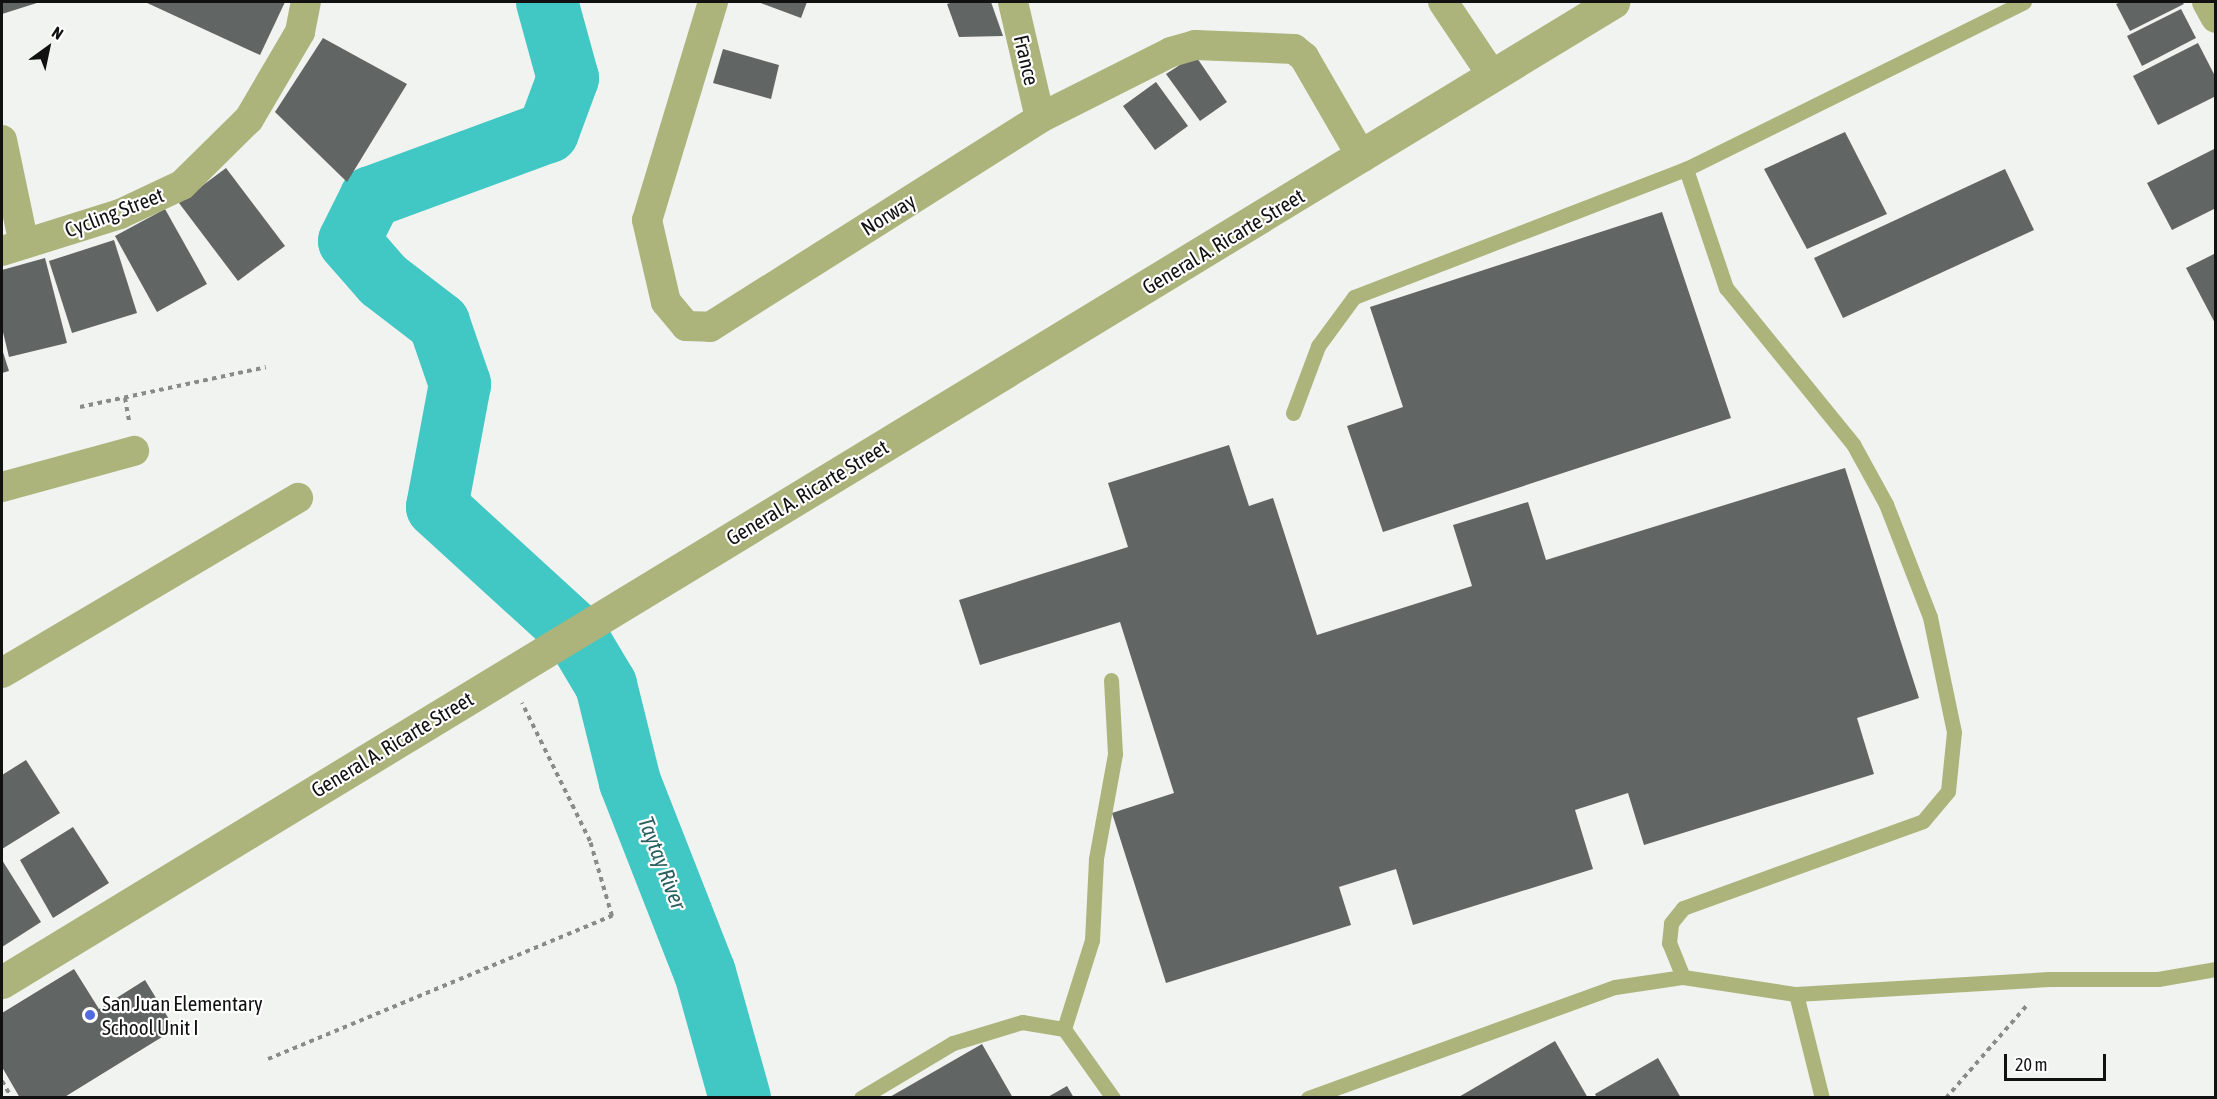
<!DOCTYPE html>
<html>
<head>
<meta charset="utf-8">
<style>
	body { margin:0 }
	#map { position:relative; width:2217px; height:1099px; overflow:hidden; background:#f0f3ef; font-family:"Asap Condensed",sans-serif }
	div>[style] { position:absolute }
	.river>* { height:62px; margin:-31px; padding:0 31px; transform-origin:31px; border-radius:31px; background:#41c7c4 }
	.building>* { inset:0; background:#616563 }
	.path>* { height:4px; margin-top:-2px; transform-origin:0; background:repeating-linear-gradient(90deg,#898b89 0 4.5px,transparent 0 9px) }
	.service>* { height:15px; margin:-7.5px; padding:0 7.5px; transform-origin:7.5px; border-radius:7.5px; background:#acb47b }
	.minor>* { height:30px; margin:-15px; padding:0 15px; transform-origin:15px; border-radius:15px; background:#acb47b }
	.tertiary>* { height:33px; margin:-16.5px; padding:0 16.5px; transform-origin:16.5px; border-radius:16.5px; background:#acb47b }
	.dots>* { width:16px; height:16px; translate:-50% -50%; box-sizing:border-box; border:3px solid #fff; border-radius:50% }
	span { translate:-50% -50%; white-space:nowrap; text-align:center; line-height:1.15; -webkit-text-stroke:4.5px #fff; paint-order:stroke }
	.street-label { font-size:21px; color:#101110 }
	.poi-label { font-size:21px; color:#101110 }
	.left { translate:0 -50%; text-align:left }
	.water-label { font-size:22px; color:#295f5e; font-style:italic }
	.frame { position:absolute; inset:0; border:3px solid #101110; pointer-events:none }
	.north { position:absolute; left:18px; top:18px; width:60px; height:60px; -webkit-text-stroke:4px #fff; paint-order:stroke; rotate:33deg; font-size:16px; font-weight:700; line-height:24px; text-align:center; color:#101110 }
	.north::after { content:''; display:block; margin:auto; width:21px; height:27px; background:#101110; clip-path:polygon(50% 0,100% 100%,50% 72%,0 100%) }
	.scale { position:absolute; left:2004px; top:1054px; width:102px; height:27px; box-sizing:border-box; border:3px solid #101110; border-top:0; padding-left:8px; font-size:18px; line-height:21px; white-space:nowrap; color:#101110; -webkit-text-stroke:4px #fff; paint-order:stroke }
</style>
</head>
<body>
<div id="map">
	<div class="river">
		<div style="left:547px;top:2px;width:79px;rotate:74.6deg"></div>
		<div style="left:568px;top:78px;width:58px;rotate:110.3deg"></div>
		<div style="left:548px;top:132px;width:189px;rotate:159.8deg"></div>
		<div style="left:371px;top:197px;width:49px;rotate:116.6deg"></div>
		<div style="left:349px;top:241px;width:52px;rotate:48.9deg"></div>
		<div style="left:383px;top:280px;width:71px;rotate:37.5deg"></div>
		<div style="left:439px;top:323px;width:65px;rotate:71deg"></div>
		<div style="left:460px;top:384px;width:125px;rotate:100.6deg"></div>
		<div style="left:437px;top:507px;width:187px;rotate:42.4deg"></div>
		<div style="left:575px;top:633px;width:61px;rotate:59.2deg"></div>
		<div style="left:606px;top:685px;width:100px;rotate:76.1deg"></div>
		<div style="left:630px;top:782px;width:205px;rotate:68.6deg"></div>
		<div style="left:705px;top:973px;width:130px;rotate:74.4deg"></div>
	</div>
	<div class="building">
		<div style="clip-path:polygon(2px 2px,40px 2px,2px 14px)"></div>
		<div style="clip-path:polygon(145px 2px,285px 2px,260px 55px)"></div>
		<div style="clip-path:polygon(758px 2px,807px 2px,801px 18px)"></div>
		<div style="clip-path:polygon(953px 2px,991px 2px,1003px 36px,959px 37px,947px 4px)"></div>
		<div style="clip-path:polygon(2121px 2px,2182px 2px,2184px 4px,2130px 31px,2116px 4px)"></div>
		<div style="clip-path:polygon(2181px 9px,2196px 38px,2142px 66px,2127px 36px)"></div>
		<div style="clip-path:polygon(323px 38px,407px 84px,347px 182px,275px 112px)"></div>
		<div style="clip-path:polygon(2198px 43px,2216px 78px,2216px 96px,2158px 125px,2133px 76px)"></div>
		<div style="clip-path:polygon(723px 49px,779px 65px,771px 99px,713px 83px)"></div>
		<div style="clip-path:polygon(1195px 55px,1227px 102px,1200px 121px,1166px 74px)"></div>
		<div style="clip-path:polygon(1156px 82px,1188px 126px,1155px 150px,1123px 106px)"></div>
		<div style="clip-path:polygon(1845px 132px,1887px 214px,1807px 249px,1764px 169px)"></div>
		<div style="clip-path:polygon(2216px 148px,2216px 208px,2172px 230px,2147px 183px)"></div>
		<div style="clip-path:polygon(226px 168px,285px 246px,238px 281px,179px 203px)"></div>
		<div style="clip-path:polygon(2005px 169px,2034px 230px,1843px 318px,1814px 258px)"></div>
		<div style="clip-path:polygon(165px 209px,207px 284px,157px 312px,115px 236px)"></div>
		<div style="clip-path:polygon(1662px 212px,1731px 418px,1383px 532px,1347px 426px,1403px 407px,1370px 307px)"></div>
		<div style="clip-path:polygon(114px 240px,137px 313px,72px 333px,49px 261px)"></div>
		<div style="clip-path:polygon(2216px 253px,2216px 325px,2186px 268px)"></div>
		<div style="clip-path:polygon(45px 258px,67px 343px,9px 357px,2px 328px,2px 270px)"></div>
		<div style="clip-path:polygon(2px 349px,9px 371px,2px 373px)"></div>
		<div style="clip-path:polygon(1229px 445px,1249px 506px,1273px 498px,1317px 635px,1472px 586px,1453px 525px,1528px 502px,1546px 560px,1845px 468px,1919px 698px,1857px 718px,1874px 774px,1644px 845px,1628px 793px,1575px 810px,1593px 869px,1413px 925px,1396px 869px,1339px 887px,1351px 925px,1166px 983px,1112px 813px,1174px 793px,1120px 622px,980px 665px,959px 600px,1128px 547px,1108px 483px)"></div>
		<div style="clip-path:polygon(26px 760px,60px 813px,2px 849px,2px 775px)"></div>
		<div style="clip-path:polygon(73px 827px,109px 883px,53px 918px,20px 860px)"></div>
		<div style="clip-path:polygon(2px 860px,41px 922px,2px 947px)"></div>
		<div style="clip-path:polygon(74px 969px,99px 1009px,145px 980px,175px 1029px,63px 1098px,20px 1098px,2px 1067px,2px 1013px)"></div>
		<div style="clip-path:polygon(1555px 1041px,1588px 1098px,1457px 1098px)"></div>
		<div style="clip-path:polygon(982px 1044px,1013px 1098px,888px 1098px)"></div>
		<div style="clip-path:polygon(1658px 1058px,1681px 1098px,1597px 1098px,1595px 1094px)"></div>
		<div style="clip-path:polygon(1067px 1086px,1074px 1098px,1046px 1098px)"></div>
	</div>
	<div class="path">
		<div style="left:125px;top:398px;width:23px;rotate:80deg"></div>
		<div style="left:80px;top:407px;width:190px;rotate:-12.1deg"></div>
		<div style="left:268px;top:1059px;width:373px;rotate:-22.6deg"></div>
		<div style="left:612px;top:916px;width:78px;rotate:-106.3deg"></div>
		<div style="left:590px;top:841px;width:154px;rotate:-116.2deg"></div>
		<div style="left:2px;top:1081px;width:20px;rotate:60deg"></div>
		<div style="left:1946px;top:1098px;width:123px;rotate:-48.9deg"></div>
	</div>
	<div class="service">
		<div style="left:1293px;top:413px;width:72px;rotate:-69.5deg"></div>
		<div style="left:1318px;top:346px;width:61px;rotate:-53.7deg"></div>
		<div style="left:1354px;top:297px;width:356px;rotate:-21.1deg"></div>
		<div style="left:1686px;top:169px;width:377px;rotate:-26.3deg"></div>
		<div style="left:1111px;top:680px;width:74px;rotate:86.9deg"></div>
		<div style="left:1115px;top:754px;width:107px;rotate:100.3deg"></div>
		<div style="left:1096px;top:859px;width:81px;rotate:92.8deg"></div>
		<div style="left:1092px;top:940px;width:93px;rotate:107.5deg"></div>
		<div style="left:1064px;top:1029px;width:85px;rotate:54.6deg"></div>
		<div style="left:1683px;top:977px;width:37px;rotate:-112deg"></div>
		<div style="left:1669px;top:943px;width:20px;rotate:-84deg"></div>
		<div style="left:1671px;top:923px;width:19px;rotate:-51deg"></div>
		<div style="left:1683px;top:908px;width:255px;rotate:-19.9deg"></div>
		<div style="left:1923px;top:821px;width:39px;rotate:-50deg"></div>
		<div style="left:1948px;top:791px;width:59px;rotate:-84.2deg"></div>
		<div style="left:1954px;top:732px;width:117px;rotate:-101.8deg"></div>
		<div style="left:1930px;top:617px;width:121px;rotate:-111.3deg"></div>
		<div style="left:1886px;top:504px;width:68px;rotate:-118.8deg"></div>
		<div style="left:1853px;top:444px;width:201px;rotate:-129.1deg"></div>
		<div style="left:1726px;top:288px;width:126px;rotate:-108.6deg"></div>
		<div style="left:1796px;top:994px;width:107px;rotate:76deg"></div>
		<div style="left:861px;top:1098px;width:107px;rotate:-30.9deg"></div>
		<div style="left:953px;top:1043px;width:72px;rotate:-16.9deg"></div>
		<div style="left:1022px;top:1022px;width:43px;rotate:9.5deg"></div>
		<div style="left:1308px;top:1098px;width:326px;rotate:-19.9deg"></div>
		<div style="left:1615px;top:987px;width:69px;rotate:-8.4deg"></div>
		<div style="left:1683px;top:977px;width:114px;rotate:8.6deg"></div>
		<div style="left:1796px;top:994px;width:253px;rotate:-3.4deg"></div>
		<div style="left:2049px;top:979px;width:109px"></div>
		<div style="left:2158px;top:979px;width:59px;rotate:-9.8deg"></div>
	</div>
	<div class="minor">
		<div style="left:713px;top:2px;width:228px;rotate:106.8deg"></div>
		<div style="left:647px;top:220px;width:84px;rotate:77deg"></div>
		<div style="left:666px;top:302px;width:31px;rotate:50deg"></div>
		<div style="left:686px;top:326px;width:24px;rotate:2deg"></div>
		<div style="left:710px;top:327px;width:391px;rotate:-32.3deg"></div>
		<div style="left:1040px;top:118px;width:147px;rotate:-26.7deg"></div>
		<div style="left:1171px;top:52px;width:25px;rotate:-16deg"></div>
		<div style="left:1195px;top:45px;width:99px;rotate:2.3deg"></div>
		<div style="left:1294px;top:49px;width:13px;rotate:39deg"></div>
		<div style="left:1304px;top:57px;width:116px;rotate:59.9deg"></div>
		<div style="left:1013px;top:2px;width:119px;rotate:76.9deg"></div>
		<div style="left:1443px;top:2px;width:88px;rotate:56.1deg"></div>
		<div style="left:2207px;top:2px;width:18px;rotate:61deg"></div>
		<div style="left:2px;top:140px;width:106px;rotate:78.1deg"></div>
		<div style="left:2px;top:251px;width:124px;rotate:-17.4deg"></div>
		<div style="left:120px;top:214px;width:68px;rotate:-25.1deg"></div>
		<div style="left:182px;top:185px;width:94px;rotate:-44.6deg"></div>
		<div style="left:249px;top:119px;width:101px;rotate:-59.6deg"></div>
		<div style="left:300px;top:32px;width:31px;rotate:-79deg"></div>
		<div style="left:2px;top:487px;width:137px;rotate:-15.3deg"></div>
		<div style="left:2px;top:673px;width:344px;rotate:-30.6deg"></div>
	</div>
	<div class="tertiary">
		<div style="left:2px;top:982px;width:1886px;rotate:-31.31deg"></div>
	</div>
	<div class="dots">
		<div style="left:90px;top:1015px;background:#526be0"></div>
	</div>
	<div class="street-label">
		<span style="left:1027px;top:60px;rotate:77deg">France</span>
		<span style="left:114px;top:212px;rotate:-21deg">Cycling Street</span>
		<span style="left:888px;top:214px;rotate:-32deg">Norway</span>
		<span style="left:1223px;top:241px;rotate:-31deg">General A. Ricarte Street</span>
		<span style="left:807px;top:492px;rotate:-31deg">General A. Ricarte Street</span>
		<span style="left:392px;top:744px;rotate:-31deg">General A. Ricarte Street</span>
	</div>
	<div class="poi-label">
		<span class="left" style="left:102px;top:1015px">San Juan Elementary<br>School Unit I</span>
	</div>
	<div class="water-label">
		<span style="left:662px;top:863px;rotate:69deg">Taytay River</span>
	</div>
	<div class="frame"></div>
	<div class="north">N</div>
	<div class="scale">20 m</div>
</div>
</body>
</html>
